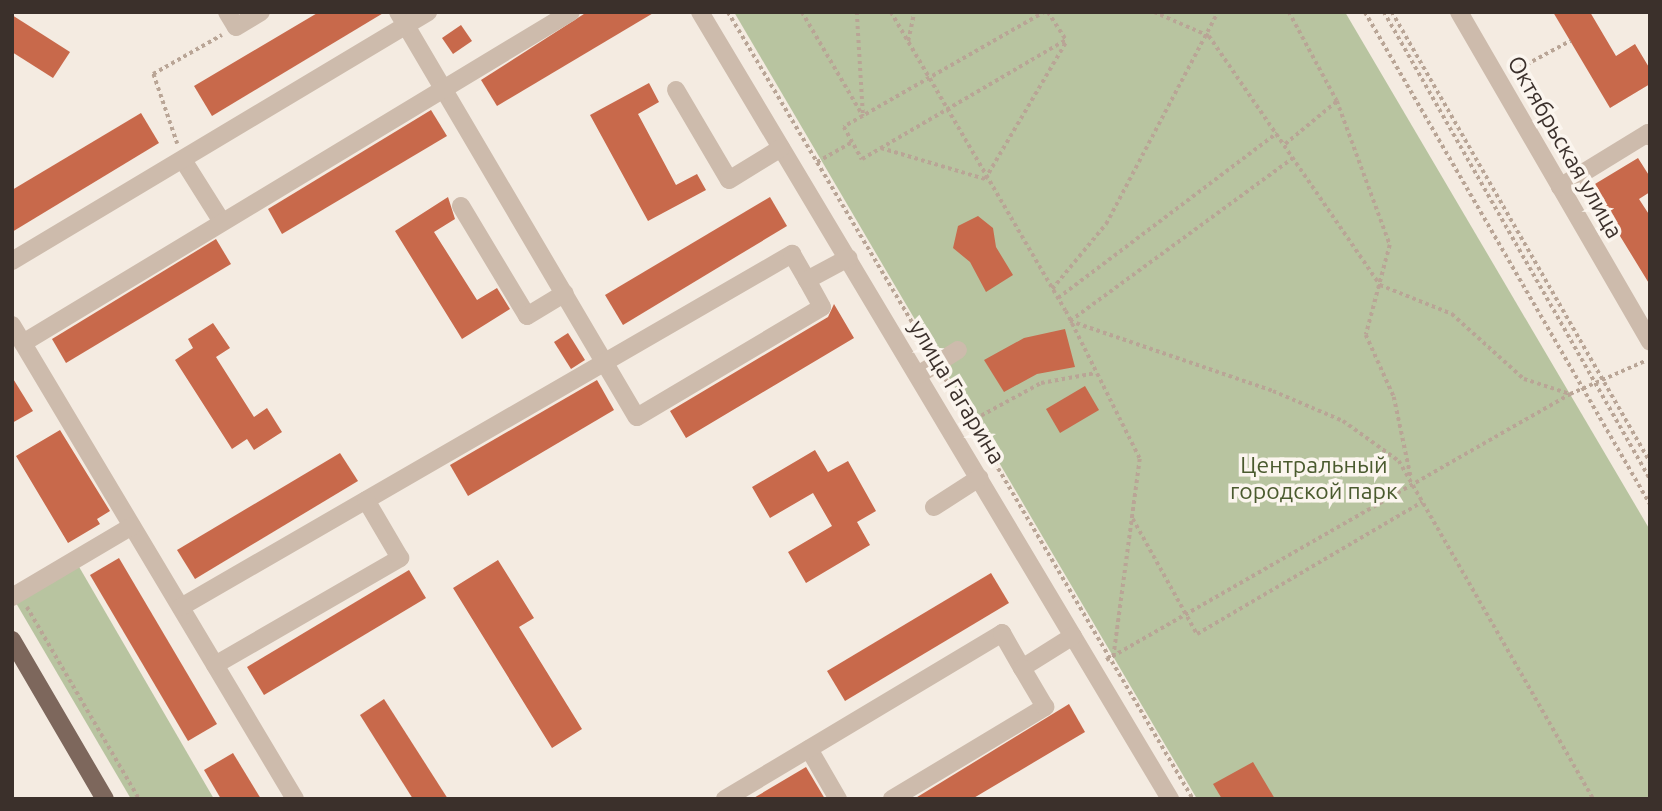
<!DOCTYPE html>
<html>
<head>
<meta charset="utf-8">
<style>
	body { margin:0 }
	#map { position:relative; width:1662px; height:811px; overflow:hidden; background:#f4ebe1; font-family:Ubuntu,sans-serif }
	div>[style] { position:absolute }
	.green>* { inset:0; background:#b8c4a0 }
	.building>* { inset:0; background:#c8694b }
	.path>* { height:3.5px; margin-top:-1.75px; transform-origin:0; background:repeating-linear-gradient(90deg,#b9a596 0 3.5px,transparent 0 7px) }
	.minor>* { height:18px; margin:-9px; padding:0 9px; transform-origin:9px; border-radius:9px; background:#cdbbac }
	.major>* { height:18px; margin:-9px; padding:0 9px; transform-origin:9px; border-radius:9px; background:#7d675c }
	span { translate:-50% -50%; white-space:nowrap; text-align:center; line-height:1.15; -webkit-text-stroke:7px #fbf5ee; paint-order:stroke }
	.street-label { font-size:23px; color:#3b302b }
	.park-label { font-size:23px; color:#4a5a2e }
	.frame { position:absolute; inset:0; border:14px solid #3b302b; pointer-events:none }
</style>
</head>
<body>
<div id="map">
	<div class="green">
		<div style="clip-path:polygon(734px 12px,1345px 12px,1650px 530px,1650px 799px,1197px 799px)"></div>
		<div style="clip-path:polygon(78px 565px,214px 799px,131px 799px,16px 603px)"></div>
	</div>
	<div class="building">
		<div style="clip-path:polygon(319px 12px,385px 12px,212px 116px,194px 86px)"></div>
		<div style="clip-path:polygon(587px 12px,655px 12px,497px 106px,481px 80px)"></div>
		<div style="clip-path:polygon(1553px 12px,1590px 12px,1616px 56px,1635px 44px,1650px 69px,1650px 84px,1610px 108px)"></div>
		<div style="clip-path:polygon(12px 15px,70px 52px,53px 78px,12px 52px)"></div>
		<div style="clip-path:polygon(461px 25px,472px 41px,453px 54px,442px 38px)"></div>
		<div style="clip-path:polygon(649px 83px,659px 102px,638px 114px,676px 185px,697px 174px,706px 190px,648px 221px,590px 115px)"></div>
		<div style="clip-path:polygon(431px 110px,447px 136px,282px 234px,268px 209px)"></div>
		<div style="clip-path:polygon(141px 113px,159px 143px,12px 232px,12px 190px)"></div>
		<div style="clip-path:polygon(1638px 158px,1650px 177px,1650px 192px,1639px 199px,1650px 216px,1650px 285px,1590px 187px)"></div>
		<div style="clip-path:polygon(448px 197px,455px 219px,434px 232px,477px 300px,497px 288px,510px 309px,462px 339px,395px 231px)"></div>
		<div style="clip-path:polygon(770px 197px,787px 226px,623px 325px,605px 295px)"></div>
		<div style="clip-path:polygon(978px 216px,993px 228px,996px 247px,1013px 275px,986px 292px,970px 262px,953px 248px,958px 226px)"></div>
		<div style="clip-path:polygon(216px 239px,231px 264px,66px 363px,52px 339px)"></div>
		<div style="clip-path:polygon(834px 304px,854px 338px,686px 438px,670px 411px,828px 317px)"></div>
		<div style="clip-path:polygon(213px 323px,230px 348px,216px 357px,254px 417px,267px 408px,282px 432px,254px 450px,247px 439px,232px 449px,175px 360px,193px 348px,188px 339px)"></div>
		<div style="clip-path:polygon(1065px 329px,1075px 367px,1037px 374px,1004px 392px,984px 360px,1024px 338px)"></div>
		<div style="clip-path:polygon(568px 333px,585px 360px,571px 369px,554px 342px)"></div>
		<div style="clip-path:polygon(12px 377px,33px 411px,12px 423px)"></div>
		<div style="clip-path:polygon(597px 380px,614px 410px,468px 496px,450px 465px)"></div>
		<div style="clip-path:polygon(1085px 386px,1099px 410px,1060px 433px,1046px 409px)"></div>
		<div style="clip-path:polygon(60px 430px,110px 511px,97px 519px,100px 524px,68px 543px,16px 456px)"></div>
		<div style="clip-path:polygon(815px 450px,828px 472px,848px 461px,876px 511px,857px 522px,870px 545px,806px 583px,788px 552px,832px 526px,813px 493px,770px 518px,752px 487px)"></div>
		<div style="clip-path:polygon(340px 453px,358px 481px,195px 579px,177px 550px)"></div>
		<div style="clip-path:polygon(119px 558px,217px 724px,188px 741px,90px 575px)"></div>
		<div style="clip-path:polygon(498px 560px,534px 618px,519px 627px,582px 729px,552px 748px,453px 588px)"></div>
		<div style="clip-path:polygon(409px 570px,426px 598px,264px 695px,247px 667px)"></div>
		<div style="clip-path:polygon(991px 573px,1009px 603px,845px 701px,827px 671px)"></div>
		<div style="clip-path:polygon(384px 699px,448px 799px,413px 799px,360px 715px)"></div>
		<div style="clip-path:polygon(1069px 704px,1085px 732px,972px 799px,914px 799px)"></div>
		<div style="clip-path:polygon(233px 753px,261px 799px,221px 799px,204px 770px)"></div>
		<div style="clip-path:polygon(1253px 762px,1275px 799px,1222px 799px,1213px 784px)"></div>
		<div style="clip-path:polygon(806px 767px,825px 799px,752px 799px)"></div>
	</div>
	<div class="path">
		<div style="left:728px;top:12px;width:394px;rotate:59.3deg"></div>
		<div style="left:802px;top:12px;width:121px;rotate:59.6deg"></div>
		<div style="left:857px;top:12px;width:102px;rotate:86.6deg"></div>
		<div style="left:891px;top:12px;width:346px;rotate:59.7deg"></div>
		<div style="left:1066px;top:311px;width:165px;rotate:63.4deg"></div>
		<div style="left:1140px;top:459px;width:198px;rotate:97.6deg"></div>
		<div style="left:1045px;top:12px;width:232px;rotate:150.2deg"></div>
		<div style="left:844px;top:127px;width:37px;rotate:61deg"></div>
		<div style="left:862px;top:159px;width:236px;rotate:-30.3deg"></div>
		<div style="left:1048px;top:12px;width:33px;rotate:57deg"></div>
		<div style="left:1154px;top:12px;width:60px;rotate:23.6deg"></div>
		<div style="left:1209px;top:36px;width:302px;rotate:55.5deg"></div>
		<div style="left:1380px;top:285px;width:78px;rotate:21.9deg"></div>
		<div style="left:1452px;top:314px;width:97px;rotate:42.1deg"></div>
		<div style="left:1524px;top:379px;width:48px;rotate:18.1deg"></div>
		<div style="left:1289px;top:12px;width:101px;rotate:61.7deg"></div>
		<div style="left:1337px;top:101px;width:153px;rotate:69.8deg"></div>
		<div style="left:1390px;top:245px;width:93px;rotate:104.9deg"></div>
		<div style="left:1366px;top:335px;width:68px;rotate:65.7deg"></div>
		<div style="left:1394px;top:397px;width:83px;rotate:78.1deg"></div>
		<div style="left:1365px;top:12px;width:569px;rotate:59.92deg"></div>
		<div style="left:1384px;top:12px;width:537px;rotate:60.33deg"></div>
		<div style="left:1392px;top:12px;width:519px;rotate:60.17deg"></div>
		<div style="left:908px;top:41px;width:30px;rotate:-78deg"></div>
		<div style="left:1514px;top:71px;width:64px;rotate:-28.2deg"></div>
		<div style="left:177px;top:144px;width:74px;rotate:-108.9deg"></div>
		<div style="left:153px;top:74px;width:79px;rotate:-29.5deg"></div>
		<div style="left:1285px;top:144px;width:67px;rotate:-39.6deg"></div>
		<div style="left:881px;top:148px;width:109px;rotate:16.6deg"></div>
		<div style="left:985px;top:179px;width:159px;rotate:-59.4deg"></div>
		<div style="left:817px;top:162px;width:40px;rotate:-29.7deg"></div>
		<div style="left:1052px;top:289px;width:85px;rotate:-50.3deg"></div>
		<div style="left:1106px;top:224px;width:240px;rotate:-62.2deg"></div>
		<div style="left:1058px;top:298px;width:274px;rotate:-37deg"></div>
		<div style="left:1070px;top:321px;width:215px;rotate:19deg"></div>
		<div style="left:1273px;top:391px;width:76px;rotate:23.2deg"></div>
		<div style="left:1343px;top:421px;width:69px;rotate:35.5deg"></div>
		<div style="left:1399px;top:461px;width:390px;rotate:60.1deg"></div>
		<div style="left:1070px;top:321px;width:278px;rotate:-36.2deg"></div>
		<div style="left:945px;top:378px;width:489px;rotate:59.5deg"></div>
		<div style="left:975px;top:419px;width:75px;rotate:-28.6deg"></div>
		<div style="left:1041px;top:383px;width:56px;rotate:-10.3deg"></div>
		<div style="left:1133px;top:519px;width:132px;rotate:60.9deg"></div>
		<div style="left:1197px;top:634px;width:261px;rotate:-30.4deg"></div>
		<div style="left:27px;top:607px;width:222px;rotate:59.7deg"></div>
		<div style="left:1106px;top:660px;width:535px;rotate:-29.82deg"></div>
		<div style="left:1570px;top:394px;width:82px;rotate:-23.7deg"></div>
	</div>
	<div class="minor">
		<div style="left:227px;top:12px;width:17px;rotate:59deg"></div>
		<div style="left:236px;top:27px;width:29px;rotate:-31deg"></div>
		<div style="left:398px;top:12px;width:470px;rotate:59.5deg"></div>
		<div style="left:637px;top:417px;width:215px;rotate:-30.7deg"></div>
		<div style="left:822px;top:307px;width:31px;rotate:-119deg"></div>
		<div style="left:700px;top:12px;width:917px;rotate:59.15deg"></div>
		<div style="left:1459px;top:12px;width:381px;rotate:59.9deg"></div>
		<div style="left:676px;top:90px;width:104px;rotate:59.5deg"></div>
		<div style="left:729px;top:180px;width:61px;rotate:-31.6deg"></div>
		<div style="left:183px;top:160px;width:73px;rotate:57.8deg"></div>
		<div style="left:1560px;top:187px;width:103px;rotate:-31.5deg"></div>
		<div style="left:1648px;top:133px;width:4px;rotate:63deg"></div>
		<div style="left:461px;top:206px;width:128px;rotate:59deg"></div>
		<div style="left:527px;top:316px;width:44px;rotate:-31.2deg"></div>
		<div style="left:12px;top:261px;width:485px;rotate:-30.9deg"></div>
		<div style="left:12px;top:325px;width:552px;rotate:59.16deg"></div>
		<div style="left:23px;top:343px;width:640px;rotate:-31.13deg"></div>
		<div style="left:918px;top:375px;width:47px;rotate:-32deg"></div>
		<div style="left:934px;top:507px;width:54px;rotate:-32.8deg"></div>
		<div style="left:12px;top:597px;width:139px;rotate:-30.6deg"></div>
		<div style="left:181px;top:607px;width:706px;rotate:-30.02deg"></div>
		<div style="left:792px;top:254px;width:30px;rotate:60deg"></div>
		<div style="left:807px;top:280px;width:47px;rotate:-28.2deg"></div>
		<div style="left:215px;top:665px;width:214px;rotate:-30deg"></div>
		<div style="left:400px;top:558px;width:67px;rotate:-120.4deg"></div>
		<div style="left:809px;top:749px;width:58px;rotate:59.9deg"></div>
		<div style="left:725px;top:799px;width:323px;rotate:-30.9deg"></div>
		<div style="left:1002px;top:633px;width:40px;rotate:60.3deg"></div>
		<div style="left:1022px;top:668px;width:60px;rotate:-32.1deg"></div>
		<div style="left:892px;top:799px;width:179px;rotate:-31deg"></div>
		<div style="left:1045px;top:707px;width:45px;rotate:-120.5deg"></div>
	</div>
	<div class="major">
		<div style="left:12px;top:640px;width:184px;rotate:59.7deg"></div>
	</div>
	<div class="street-label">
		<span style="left:1565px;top:147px;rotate:60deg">Октябрьская улица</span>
		<span style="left:957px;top:392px;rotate:59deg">улица Гагарина</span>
	</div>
	<div class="park-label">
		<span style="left:1314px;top:478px">Центральный<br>городской парк</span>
	</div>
	<div class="frame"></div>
</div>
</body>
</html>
